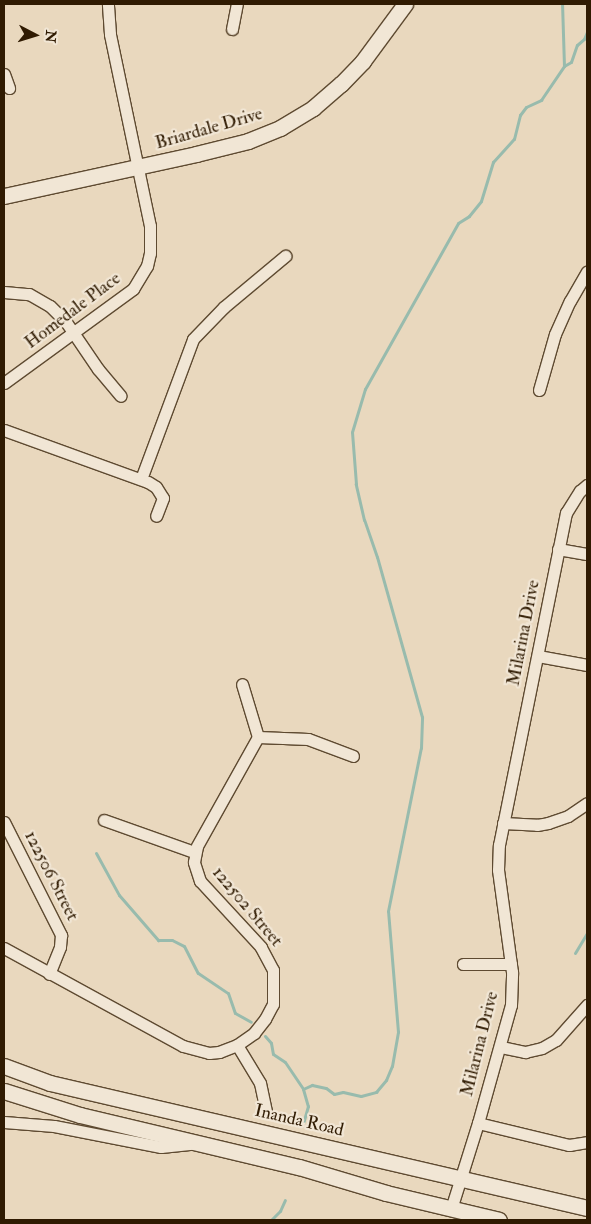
<!DOCTYPE html>
<html>
<head>
<meta charset="utf-8">
<style>
	body { margin:0 }
	#map { position:relative; width:591px; height:1224px; overflow:hidden; background:#e9d8be; font-family:"IM FELL Double Pica",serif }
	div>[style] { position:absolute }
	.stream>* { height:3px; margin:-1.5px; padding:0 1.5px; transform-origin:1.5px; border-radius:1.5px; background:#98bbad }
	.roads { filter:drop-shadow(1px 0 #5e4a31) drop-shadow(-1px 0 #5e4a31) drop-shadow(0 1px #5e4a31) drop-shadow(0 -1px #5e4a31) }
	.minor>* { height:11px; margin:-5.5px; padding:0 5.5px; transform-origin:5.5px; border-radius:5.5px; background:#f1e6d5 }
	.tertiary>* { height:15px; margin:-7.5px; padding:0 7.5px; transform-origin:7.5px; border-radius:7.5px; background:#f1e6d5 }
	span { translate:-50% -50%; white-space:nowrap; text-align:center; line-height:1.15; -webkit-text-stroke:4.5px #f1e6d5; paint-order:stroke }
	.street-label { font-size:18px; color:#301b02 }
	.frame { position:absolute; inset:0; border:5px solid #301b02; pointer-events:none }
	.north { position:absolute; left:10px; top:10px; width:50px; height:50px; -webkit-text-stroke:4px #f1e6d5; paint-order:stroke; rotate:95deg; font-size:14px; font-weight:700; line-height:20px; text-align:center; color:#301b02 }
	.north::after { content:''; display:block; margin:auto; width:18px; height:22px; background:#301b02; clip-path:polygon(50% 0,100% 100%,50% 72%,0 100%) }
</style>
</head>
<body>
<div id="map">
	<div class="stream">
		<div style="left:564px;top:66px;width:8px;rotate:-30deg"></div>
		<div style="left:571px;top:62px;width:18px;rotate:-71deg"></div>
		<div style="left:577px;top:45px;width:9px;rotate:-41deg"></div>
		<div style="left:584px;top:39px;width:8px;rotate:-67deg"></div>
		<div style="left:96px;top:853px;width:48px;rotate:61.3deg"></div>
		<div style="left:119px;top:895px;width:60px;rotate:49.1deg"></div>
		<div style="left:158px;top:940px;width:14px"></div>
		<div style="left:172px;top:940px;width:13px;rotate:27deg"></div>
		<div style="left:184px;top:946px;width:30px;rotate:63deg"></div>
		<div style="left:198px;top:973px;width:36px;rotate:34deg"></div>
		<div style="left:228px;top:993px;width:21px;rotate:71deg"></div>
		<div style="left:235px;top:1013px;width:18px;rotate:29deg"></div>
		<div style="left:575px;top:953px;width:23px;rotate:-59deg"></div>
		<div style="left:265px;top:1036px;width:9px;rotate:49deg"></div>
		<div style="left:271px;top:1043px;width:11px;rotate:80deg"></div>
		<div style="left:273px;top:1054px;width:14px;rotate:34deg"></div>
		<div style="left:285px;top:1062px;width:32px;rotate:56deg"></div>
		<div style="left:303px;top:1089px;width:18px;rotate:74deg"></div>
		<div style="left:308px;top:1106px;width:18px;rotate:106deg"></div>
		<div style="left:303px;top:1089px;width:10px;rotate:-24deg"></div>
		<div style="left:312px;top:1085px;width:14px;rotate:12deg"></div>
		<div style="left:326px;top:1088px;width:10px;rotate:37deg"></div>
		<div style="left:334px;top:1094px;width:9px;rotate:-13deg"></div>
		<div style="left:343px;top:1092px;width:18px;rotate:13deg"></div>
		<div style="left:361px;top:1096px;width:16px;rotate:-15deg"></div>
		<div style="left:376px;top:1092px;width:16px;rotate:-50deg"></div>
		<div style="left:386px;top:1080px;width:15px;rotate:-67deg"></div>
		<div style="left:392px;top:1066px;width:35px;rotate:-80deg"></div>
		<div style="left:398px;top:1032px;width:121px;rotate:-94.7deg"></div>
		<div style="left:388px;top:911px;width:166px;rotate:-78.6deg"></div>
		<div style="left:421px;top:748px;width:31px;rotate:-88deg"></div>
		<div style="left:422px;top:717px;width:166px;rotate:-105.7deg"></div>
		<div style="left:377px;top:557px;width:39px;rotate:-109deg"></div>
		<div style="left:364px;top:520px;width:37px;rotate:-103deg"></div>
		<div style="left:356px;top:484px;width:52px;rotate:-94.4deg"></div>
		<div style="left:352px;top:432px;width:45px;rotate:-73.2deg"></div>
		<div style="left:365px;top:389px;width:190px;rotate:-60.7deg"></div>
		<div style="left:458px;top:223px;width:13px;rotate:-32deg"></div>
		<div style="left:469px;top:216px;width:19px;rotate:-51deg"></div>
		<div style="left:481px;top:201px;width:41px;rotate:-72.9deg"></div>
		<div style="left:493px;top:162px;width:31px;rotate:-48deg"></div>
		<div style="left:514px;top:139px;width:25px;rotate:-76deg"></div>
		<div style="left:520px;top:115px;width:10px;rotate:-53deg"></div>
		<div style="left:526px;top:107px;width:17px;rotate:-25deg"></div>
		<div style="left:541px;top:100px;width:41px;rotate:-55.9deg"></div>
		<div style="left:564px;top:66px;width:62px;rotate:-91.8deg"></div>
		<div style="left:271px;top:1220px;width:13px;rotate:-45deg"></div>
		<div style="left:280px;top:1211px;width:12px;rotate:-66deg"></div>
	</div>
	<div class="roads">
		<div class="minor">
			<div style="left:232px;top:29px;width:25px;rotate:-79deg"></div>
			<div style="left:4px;top:74px;width:15px;rotate:70deg"></div>
			<div style="left:4px;top:292px;width:25px;rotate:5deg"></div>
			<div style="left:29px;top:294px;width:24px;rotate:30deg"></div>
			<div style="left:50px;top:306px;width:23px;rotate:45deg"></div>
			<div style="left:66px;top:322px;width:57px;rotate:55.8deg"></div>
			<div style="left:98px;top:369px;width:35px;rotate:50deg"></div>
			<div style="left:4px;top:383px;width:160px;rotate:-36.1deg"></div>
			<div style="left:133px;top:289px;width:27px;rotate:-59deg"></div>
			<div style="left:147px;top:266px;width:13px;rotate:-77deg"></div>
			<div style="left:150px;top:253px;width:27px;rotate:-90deg"></div>
			<div style="left:150px;top:226px;width:196px;rotate:-101.8deg"></div>
			<div style="left:110px;top:34px;width:30px;rotate:-94deg"></div>
			<div style="left:539px;top:390px;width:58px;rotate:-74.1deg"></div>
			<div style="left:555px;top:334px;width:36px;rotate:-66deg"></div>
			<div style="left:570px;top:301px;width:34px;rotate:-60deg"></div>
			<div style="left:4px;top:430px;width:153px;rotate:19.9deg"></div>
			<div style="left:148px;top:482px;width:9px;rotate:32deg"></div>
			<div style="left:156px;top:487px;width:13px;rotate:58deg"></div>
			<div style="left:163px;top:498px;width:19px;rotate:111deg"></div>
			<div style="left:141px;top:479px;width:149px;rotate:-69.6deg"></div>
			<div style="left:193px;top:339px;width:45px;rotate:-45.9deg"></div>
			<div style="left:224px;top:307px;width:80px;rotate:-39.9deg"></div>
			<div style="left:558px;top:549px;width:29px;rotate:10deg"></div>
			<div style="left:538px;top:656px;width:50px;rotate:10.4deg"></div>
			<div style="left:258px;top:737px;width:50px;rotate:2.3deg"></div>
			<div style="left:308px;top:739px;width:48px;rotate:20.7deg"></div>
			<div style="left:104px;top:820px;width:96px;rotate:19.6deg"></div>
			<div style="left:4px;top:822px;width:127px;rotate:63.2deg"></div>
			<div style="left:61px;top:935px;width:12px;rotate:95deg"></div>
			<div style="left:60px;top:947px;width:29px;rotate:112deg"></div>
			<div style="left:503px;top:823px;width:34px;rotate:3deg"></div>
			<div style="left:537px;top:825px;width:11px;rotate:-10deg"></div>
			<div style="left:548px;top:823px;width:21px;rotate:-19deg"></div>
			<div style="left:568px;top:816px;width:23px;rotate:-34deg"></div>
			<div style="left:4px;top:948px;width:204px;rotate:28.7deg"></div>
			<div style="left:183px;top:1046px;width:27px;rotate:15deg"></div>
			<div style="left:209px;top:1053px;width:10px;rotate:-6deg"></div>
			<div style="left:219px;top:1052px;width:19px;rotate:-21deg"></div>
			<div style="left:237px;top:1045px;width:21px;rotate:-35deg"></div>
			<div style="left:254px;top:1033px;width:18px;rotate:-52deg"></div>
			<div style="left:265px;top:1019px;width:17px;rotate:-62deg"></div>
			<div style="left:273px;top:1004px;width:34px;rotate:-90deg"></div>
			<div style="left:273px;top:970px;width:26px;rotate:-118deg"></div>
			<div style="left:261px;top:947px;width:90px;rotate:-132.7deg"></div>
			<div style="left:200px;top:881px;width:20px;rotate:-108deg"></div>
			<div style="left:194px;top:862px;width:16px;rotate:-79deg"></div>
			<div style="left:197px;top:846px;width:125px;rotate:-60.8deg"></div>
			<div style="left:258px;top:737px;width:55px;rotate:-106.8deg"></div>
			<div style="left:463px;top:964px;width:48px"></div>
			<div style="left:237px;top:1045px;width:44px;rotate:58.8deg"></div>
			<div style="left:260px;top:1083px;width:30px;rotate:78deg"></div>
			<div style="left:501px;top:1047px;width:25px;rotate:12deg"></div>
			<div style="left:525px;top:1052px;width:17px;rotate:-13deg"></div>
			<div style="left:542px;top:1048px;width:16px;rotate:-30deg"></div>
			<div style="left:556px;top:1040px;width:47px;rotate:-48.5deg"></div>
			<div style="left:4px;top:1122px;width:50px;rotate:4.6deg"></div>
			<div style="left:54px;top:1126px;width:109px;rotate:11.1deg"></div>
			<div style="left:161px;top:1147px;width:31px;rotate:-6deg"></div>
			<div style="left:478px;top:1123px;width:94px;rotate:13.6deg"></div>
			<div style="left:569px;top:1145px;width:18px;rotate:-9deg"></div>
			<div style="left:451px;top:1209px;width:90px;rotate:-72.6deg"></div>
			<div style="left:478px;top:1123px;width:123px;rotate:-74.4deg"></div>
			<div style="left:511px;top:1005px;width:33px;rotate:-88deg"></div>
			<div style="left:512px;top:972px;width:103px;rotate:-97.8deg"></div>
			<div style="left:498px;top:870px;width:25px;rotate:-88deg"></div>
			<div style="left:499px;top:845px;width:339px;rotate:-78.6deg"></div>
			<div style="left:566px;top:513px;width:26px;rotate:-58deg"></div>
			<div style="left:580px;top:491px;width:9px;rotate:-41deg"></div>
		</div>
		<div class="tertiary">
			<div style="left:4px;top:196px;width:197px;rotate:-12.3deg"></div>
			<div style="left:196px;top:154px;width:54px;rotate:-14deg"></div>
			<div style="left:248px;top:141px;width:35px;rotate:-22deg"></div>
			<div style="left:280px;top:128px;width:39px;rotate:-31deg"></div>
			<div style="left:313px;top:108px;width:37px;rotate:-41deg"></div>
			<div style="left:341px;top:84px;width:32px;rotate:-46deg"></div>
			<div style="left:363px;top:61px;width:71px;rotate:-53.6deg"></div>
			<div style="left:4px;top:1066px;width:49px;rotate:20.3deg"></div>
			<div style="left:50px;top:1083px;width:551px;rotate:13.1deg"></div>
			<div style="left:4px;top:1091px;width:80px;rotate:17.5deg"></div>
			<div style="left:80px;top:1115px;width:225px;rotate:13.4deg"></div>
			<div style="left:299px;top:1167px;width:91px;rotate:16.6deg"></div>
			<div style="left:386px;top:1193px;width:116px;rotate:13.4deg"></div>
		</div>
	</div>
	<div class="street-label">
		<span style="left:209px;top:129px;rotate:-16deg">Briardale Drive</span>
		<span style="left:73px;top:311px;rotate:-37deg">Homedale Place</span>
		<span style="left:524px;top:633px;rotate:-79deg">Milarina Drive</span>
		<span style="left:51px;top:876px;rotate:63deg">122506 Street</span>
		<span style="left:247px;top:907px;rotate:50deg">122502 Street</span>
		<span style="left:480px;top:1044px;rotate:-76deg">Milarina Drive</span>
		<span style="left:299px;top:1121px;rotate:13deg">Inanda Road</span>
	</div>
	<div class="frame"></div>
	<div class="north">N</div>
</div>
</body>
</html>
